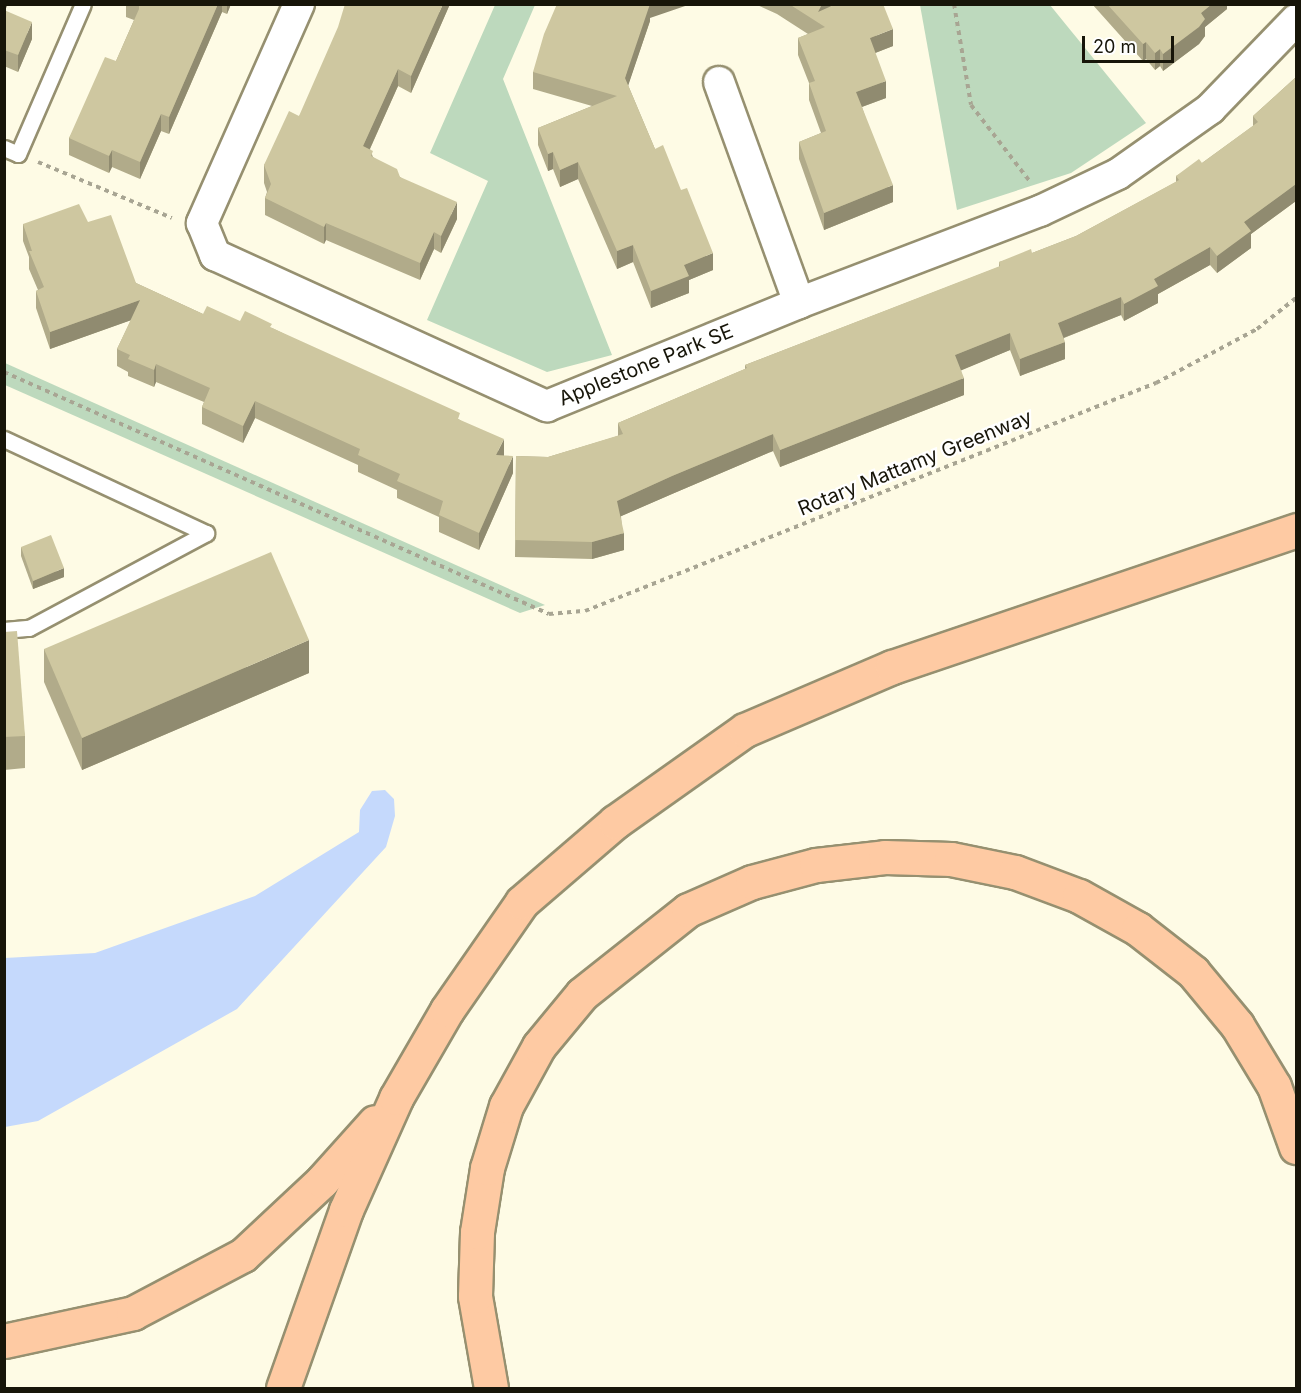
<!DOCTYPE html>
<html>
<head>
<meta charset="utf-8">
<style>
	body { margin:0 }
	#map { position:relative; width:1301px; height:1393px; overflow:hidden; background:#fefbe5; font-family:Inter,sans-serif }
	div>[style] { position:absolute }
	.green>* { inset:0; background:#bdd9bd }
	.water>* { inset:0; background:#c5d9fc }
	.path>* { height:4px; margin-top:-2px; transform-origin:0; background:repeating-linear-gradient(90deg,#a8a593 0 4.5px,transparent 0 9px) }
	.roads { filter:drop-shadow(2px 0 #969070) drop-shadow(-2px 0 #969070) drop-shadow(0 2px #969070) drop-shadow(0 -2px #969070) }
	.lane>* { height:15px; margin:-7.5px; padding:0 7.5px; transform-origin:7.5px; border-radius:7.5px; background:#fff }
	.street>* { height:30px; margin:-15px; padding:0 15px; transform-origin:15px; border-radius:15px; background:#fff }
	.highway>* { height:33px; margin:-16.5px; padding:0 16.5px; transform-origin:16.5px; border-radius:16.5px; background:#fecaa3 }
	.wall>* { inset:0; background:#b1ab8a }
	.shaded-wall>* { inset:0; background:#908b70 }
	.building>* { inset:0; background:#cec7a0 }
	span { translate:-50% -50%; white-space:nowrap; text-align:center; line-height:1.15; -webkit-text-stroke:4.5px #fff; paint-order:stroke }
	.street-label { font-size:20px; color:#171509 }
	.frame { position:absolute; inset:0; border:6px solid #171509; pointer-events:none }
	.scale { position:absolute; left:1082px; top:36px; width:92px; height:27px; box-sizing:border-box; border:3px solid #171509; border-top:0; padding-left:8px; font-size:18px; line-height:21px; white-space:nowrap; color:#171509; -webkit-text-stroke:4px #fff; paint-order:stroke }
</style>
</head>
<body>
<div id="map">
	<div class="green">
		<div style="clip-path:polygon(495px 5px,535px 5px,503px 79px,612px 355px,547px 372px,427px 320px,488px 181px,430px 153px)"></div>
		<div style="clip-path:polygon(920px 5px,1050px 5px,1146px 123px,1071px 173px,957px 210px)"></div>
		<div style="clip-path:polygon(5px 363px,545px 605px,520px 613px,5px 385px)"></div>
	</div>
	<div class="water">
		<div style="clip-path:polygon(385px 790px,394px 799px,395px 816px,386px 847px,237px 1009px,38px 1121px,5px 1127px,5px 958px,95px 953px,255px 896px,359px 832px,360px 810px,372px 791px)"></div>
	</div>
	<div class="path">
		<div style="left:954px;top:4px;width:102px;rotate:80.4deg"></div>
		<div style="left:971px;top:105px;width:98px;rotate:52.4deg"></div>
		<div style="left:38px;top:162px;width:145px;rotate:22.7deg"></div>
		<div style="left:4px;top:372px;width:596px;rotate:23.94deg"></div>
		<div style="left:549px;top:614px;width:36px;rotate:-5deg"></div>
		<div style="left:585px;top:611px;width:615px;rotate:-21.77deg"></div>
		<div style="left:1156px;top:383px;width:115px;rotate:-28.1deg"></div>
		<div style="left:1257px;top:329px;width:50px;rotate:-38.5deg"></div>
	</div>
	<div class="roads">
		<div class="lane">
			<div style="left:4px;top:148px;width:15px;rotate:23deg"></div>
			<div style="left:18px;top:154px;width:163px;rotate:-66.6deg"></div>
			<div style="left:4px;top:439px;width:223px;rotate:25deg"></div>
			<div style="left:4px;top:630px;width:25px;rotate:-5deg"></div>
			<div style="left:29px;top:628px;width:201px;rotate:-28.2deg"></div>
		</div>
		<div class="street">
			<div style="left:299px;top:4px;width:240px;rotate:113.9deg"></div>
			<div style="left:202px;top:223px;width:35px;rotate:68deg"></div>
			<div style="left:215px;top:255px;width:365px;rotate:24.5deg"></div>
			<div style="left:547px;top:406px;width:272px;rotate:-22.2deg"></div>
			<div style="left:799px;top:303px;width:258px;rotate:-20.9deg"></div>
			<div style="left:1040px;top:211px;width:86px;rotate:-25.4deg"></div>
			<div style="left:1118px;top:174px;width:113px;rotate:-35.2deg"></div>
			<div style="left:1210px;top:109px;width:124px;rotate:-46deg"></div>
			<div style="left:719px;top:82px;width:235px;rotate:70.1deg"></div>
		</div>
		<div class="highway">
			<div style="left:4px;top:1341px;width:132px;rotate:-12.2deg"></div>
			<div style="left:133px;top:1313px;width:124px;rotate:-27.8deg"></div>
			<div style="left:243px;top:1255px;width:108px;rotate:-43.1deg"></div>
			<div style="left:322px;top:1181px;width:79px;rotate:-48.1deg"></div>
			<div style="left:283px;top:1388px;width:189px;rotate:-70.5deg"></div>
			<div style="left:346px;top:1210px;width:123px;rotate:-65.9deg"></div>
			<div style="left:396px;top:1098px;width:102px;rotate:-59.9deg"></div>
			<div style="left:447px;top:1010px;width:131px;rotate:-55.2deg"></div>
			<div style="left:522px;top:902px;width:123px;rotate:-40.7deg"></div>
			<div style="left:615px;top:822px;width:159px;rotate:-35.3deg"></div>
			<div style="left:745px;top:730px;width:160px;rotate:-23.2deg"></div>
			<div style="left:892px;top:667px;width:427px;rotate:-18.7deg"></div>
			<div style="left:491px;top:1388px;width:93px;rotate:-99.9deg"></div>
			<div style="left:475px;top:1296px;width:64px;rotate:-88.2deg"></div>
			<div style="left:477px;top:1232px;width:65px;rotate:-81.1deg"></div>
			<div style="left:487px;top:1168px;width:65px;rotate:-73deg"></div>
			<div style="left:506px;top:1106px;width:68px;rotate:-61.2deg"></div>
			<div style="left:539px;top:1046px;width:67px;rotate:-50.4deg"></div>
			<div style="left:582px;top:994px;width:135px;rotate:-38.4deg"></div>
			<div style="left:688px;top:910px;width:70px;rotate:-23.6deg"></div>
			<div style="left:752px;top:882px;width:66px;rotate:-14.9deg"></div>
			<div style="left:816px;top:865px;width:69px;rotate:-6.6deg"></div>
			<div style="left:885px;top:857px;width:66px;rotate:1.7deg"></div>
			<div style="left:951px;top:859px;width:65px;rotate:11.5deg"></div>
			<div style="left:1015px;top:872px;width:68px;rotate:20.6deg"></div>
			<div style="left:1079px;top:896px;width:68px;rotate:29.2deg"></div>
			<div style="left:1138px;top:929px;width:70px;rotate:38deg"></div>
			<div style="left:1193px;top:972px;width:69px;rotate:50.3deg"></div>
			<div style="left:1237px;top:1025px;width:71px;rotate:58.8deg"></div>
			<div style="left:1274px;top:1086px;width:65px;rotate:70.2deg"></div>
		</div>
	</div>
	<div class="wall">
		<div style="clip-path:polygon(4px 4px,8px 4px,5px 10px,32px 39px,18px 72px,4px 66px)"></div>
		<div style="clip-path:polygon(126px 4px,231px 4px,227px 14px,222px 12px,169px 134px,161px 131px,140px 179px,112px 167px,109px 173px,69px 155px,69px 138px,116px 61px,134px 20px,126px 17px)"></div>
		<div style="clip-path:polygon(450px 4px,411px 93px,398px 86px,370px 149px,373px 157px,457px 219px,441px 253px,434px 249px,420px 280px,326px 240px,324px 244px,265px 215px,265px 198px,267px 192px,264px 183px,264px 165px,299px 116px)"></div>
		<div style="clip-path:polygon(755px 4px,832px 4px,831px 7px,893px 46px,875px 53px,886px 98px,862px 107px,893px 202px,824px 230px,799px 159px,799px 142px,821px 133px,809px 100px,809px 83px,798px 55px,798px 38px,808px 34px,777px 14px)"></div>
		<div style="clip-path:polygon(1092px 4px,1227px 4px,1227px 9px,1205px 27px,1205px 36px,1199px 44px,1163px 71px,1160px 66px,1155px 70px,1146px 59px,1143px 61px)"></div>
		<div style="clip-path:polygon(650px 18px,650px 21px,628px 85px,655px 149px,713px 270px,689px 280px,689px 293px,651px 308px,633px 262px,617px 269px,578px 179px,560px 187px,553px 169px,548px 171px,538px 145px,538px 128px,592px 106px,533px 89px,533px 72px)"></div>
		<div style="clip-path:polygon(1296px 77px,1296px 201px,1251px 234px,1251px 248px,1217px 273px,1210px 265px,1158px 294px,1158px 303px,1124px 321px,1121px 315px,1064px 338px,1065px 359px,1020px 376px,1010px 350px,961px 370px,964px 395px,780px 467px,773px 451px,672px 494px,621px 516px,624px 550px,592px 559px,515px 557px,516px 456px,548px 457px,618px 436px,618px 423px,745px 369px,745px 365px,999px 267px,999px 262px,1032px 253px,1076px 236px,1176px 182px,1176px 176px,1202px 163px,1253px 126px,1253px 116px)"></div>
		<div style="clip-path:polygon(88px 222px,136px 283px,203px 314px,272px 328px,460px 420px,504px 456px,513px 473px,479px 550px,439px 532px,439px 517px,397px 498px,397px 490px,358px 472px,358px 465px,255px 418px,243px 443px,202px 424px,202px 407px,204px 402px,156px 382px,154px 387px,128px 376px,128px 372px,117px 366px,117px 349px,131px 320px,50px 349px,36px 308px,36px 291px,38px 290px,29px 269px,29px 257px,23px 241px,23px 224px)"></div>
		<div style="clip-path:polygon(21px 547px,64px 577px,33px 589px,21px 556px)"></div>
		<div style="clip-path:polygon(4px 632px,25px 736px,25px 768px,4px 770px)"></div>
		<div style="clip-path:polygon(44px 649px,309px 673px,82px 770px,44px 682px)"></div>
	</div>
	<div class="shaded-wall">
		<div style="clip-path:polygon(4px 4px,8px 4px,4px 12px)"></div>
		<div style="clip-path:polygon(218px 4px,222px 4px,222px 12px,169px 134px,169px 117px)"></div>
		<div style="clip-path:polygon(227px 4px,231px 4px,227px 14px)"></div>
		<div style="clip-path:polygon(443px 4px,450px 4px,411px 93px,411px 76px)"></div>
		<div style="clip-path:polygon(646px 4px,691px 4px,650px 18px,650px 21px,625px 95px,625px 78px)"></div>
		<div style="clip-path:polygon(822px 4px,832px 4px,820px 24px,818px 12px)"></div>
		<div style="clip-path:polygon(1212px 4px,1227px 4px,1227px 9px,1205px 27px,1205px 36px,1199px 44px,1163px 71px,1163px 54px,1201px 13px)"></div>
		<div style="clip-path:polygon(32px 22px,32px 39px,18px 72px,18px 55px)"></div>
		<div style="clip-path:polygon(893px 29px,893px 46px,870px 55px,870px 38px)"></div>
		<div style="clip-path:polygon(1146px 42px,1146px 59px,1143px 61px,1143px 44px)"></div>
		<div style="clip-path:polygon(1160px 49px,1160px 66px,1155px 70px,1155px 53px)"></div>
		<div style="clip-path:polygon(398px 69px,398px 86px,363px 164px,363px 146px)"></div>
		<div style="clip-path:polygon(886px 81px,886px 98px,856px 109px,856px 92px)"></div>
		<div style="clip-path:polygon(161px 114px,161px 131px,140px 179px,140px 162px)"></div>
		<div style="clip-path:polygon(112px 150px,112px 167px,109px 173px,109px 156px)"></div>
		<div style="clip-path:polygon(553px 152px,553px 169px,548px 171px,548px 154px)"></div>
		<div style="clip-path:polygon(578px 162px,578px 179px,560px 187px,560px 170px)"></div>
		<div style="clip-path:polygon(1296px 184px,1296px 201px,1251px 234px,1251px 248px,1217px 273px,1217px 256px,1244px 222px)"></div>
		<div style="clip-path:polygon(893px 185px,893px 202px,824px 230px,824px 213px)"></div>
		<div style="clip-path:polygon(457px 202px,457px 219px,441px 253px,441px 236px)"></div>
		<div style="clip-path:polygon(326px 223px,326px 240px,324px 244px,324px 227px)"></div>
		<div style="clip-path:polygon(434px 232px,434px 249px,420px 280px,420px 263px)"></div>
		<div style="clip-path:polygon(633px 245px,633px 262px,617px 269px,617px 251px)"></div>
		<div style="clip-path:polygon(1210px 247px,1210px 265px,1158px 294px,1158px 303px,1124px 321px,1124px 304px,1154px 279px)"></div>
		<div style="clip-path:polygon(713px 253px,713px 270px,689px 280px,689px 293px,651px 308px,651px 291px,684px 265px)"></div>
		<div style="clip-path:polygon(1121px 297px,1121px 315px,1058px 340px,1058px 323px)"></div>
		<div style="clip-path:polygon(140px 300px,140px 317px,50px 349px,50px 332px)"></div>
		<div style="clip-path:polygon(1010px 333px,1010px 350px,955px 373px,955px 355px)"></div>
		<div style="clip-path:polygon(1065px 342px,1065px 359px,1020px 376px,1020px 359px)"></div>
		<div style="clip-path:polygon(156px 364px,156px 382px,154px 387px,154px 370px)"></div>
		<div style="clip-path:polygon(964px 378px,964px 395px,780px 467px,780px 450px)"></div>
		<div style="clip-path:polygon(255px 401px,255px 418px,243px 443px,243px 426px)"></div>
		<div style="clip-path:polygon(773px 434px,773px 451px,672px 494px,617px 518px,617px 501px,672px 476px)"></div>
		<div style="clip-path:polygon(504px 439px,504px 457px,496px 455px)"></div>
		<div style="clip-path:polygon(513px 456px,513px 473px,479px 550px,479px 533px)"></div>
		<div style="clip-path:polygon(624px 533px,624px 550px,592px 559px,592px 542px)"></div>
		<div style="clip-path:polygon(64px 568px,64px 577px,33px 589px,33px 581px)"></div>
		<div style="clip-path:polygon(309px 640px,309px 673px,82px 770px,82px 738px)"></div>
	</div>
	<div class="building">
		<div style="clip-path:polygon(137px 4px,218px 4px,169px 117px,161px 114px,140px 162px,112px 150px,109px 156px,69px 138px,105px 57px,116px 61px,139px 9px,139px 6px)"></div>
		<div style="clip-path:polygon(345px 4px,443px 4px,411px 76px,398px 69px,363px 146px,373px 151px,371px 156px,397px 169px,400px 177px,457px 202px,441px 236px,434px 232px,420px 263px,326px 223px,324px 227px,265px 198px,271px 184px,264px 165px,289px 111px,299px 116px,338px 27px)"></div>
		<div style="clip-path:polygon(557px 4px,650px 4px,625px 78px,655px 149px,663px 145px,681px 190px,687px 188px,713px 253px,684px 265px,689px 276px,651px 291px,633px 245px,617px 251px,578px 162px,560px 170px,553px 152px,548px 154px,538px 128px,617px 96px,533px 72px,544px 34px)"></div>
		<div style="clip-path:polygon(789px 4px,822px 4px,818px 12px,836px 4px,883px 4px,893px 29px,870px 38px,886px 81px,856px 92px,893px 185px,824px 213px,799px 142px,826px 131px,809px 83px,815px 81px,798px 38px,825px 27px)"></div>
		<div style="clip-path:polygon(1107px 4px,1212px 4px,1201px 13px,1205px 19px,1199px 27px,1163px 54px,1160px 49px,1155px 53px,1146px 42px,1143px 44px)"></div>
		<div style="clip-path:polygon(4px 10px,32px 22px,18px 55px,4px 50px)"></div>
		<div style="clip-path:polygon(1296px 77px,1296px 184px,1244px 222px,1251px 231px,1217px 256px,1210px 247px,1154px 279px,1158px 286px,1124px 304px,1121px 297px,1058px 323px,1065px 342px,1020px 359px,1010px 333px,955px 355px,964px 378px,780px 450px,773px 434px,672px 476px,617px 501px,624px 533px,592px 542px,515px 540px,516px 456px,548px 457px,623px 434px,618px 423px,747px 368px,745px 365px,1000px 266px,999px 262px,1031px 249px,1032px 253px,1076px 236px,1179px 180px,1176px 176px,1199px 159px,1202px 163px,1258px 122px,1253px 116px)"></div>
		<div style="clip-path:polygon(79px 204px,88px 222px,111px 215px,136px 283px,203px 314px,207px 306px,240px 321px,245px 311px,272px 324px,270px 327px,460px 413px,458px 419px,504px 439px,496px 455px,513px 456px,479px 533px,439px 515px,443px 501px,397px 481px,400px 474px,358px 455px,360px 449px,255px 401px,243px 426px,202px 407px,210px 388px,156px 364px,154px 370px,128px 359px,130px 355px,117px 349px,140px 300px,50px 332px,36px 291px,44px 287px,29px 251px,32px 251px,23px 224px)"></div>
		<div style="clip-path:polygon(51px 535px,64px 568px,33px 581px,21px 547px)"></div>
		<div style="clip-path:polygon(271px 552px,309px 640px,82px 738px,44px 649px)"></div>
		<div style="clip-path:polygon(17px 631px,25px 736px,4px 737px,4px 632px)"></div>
	</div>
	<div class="street-label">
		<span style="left:646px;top:365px;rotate:-22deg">Applestone Park SE</span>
		<span style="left:915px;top:463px;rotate:-22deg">Rotary Mattamy Greenway</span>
	</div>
	<div class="frame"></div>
	<div class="scale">20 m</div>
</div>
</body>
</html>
